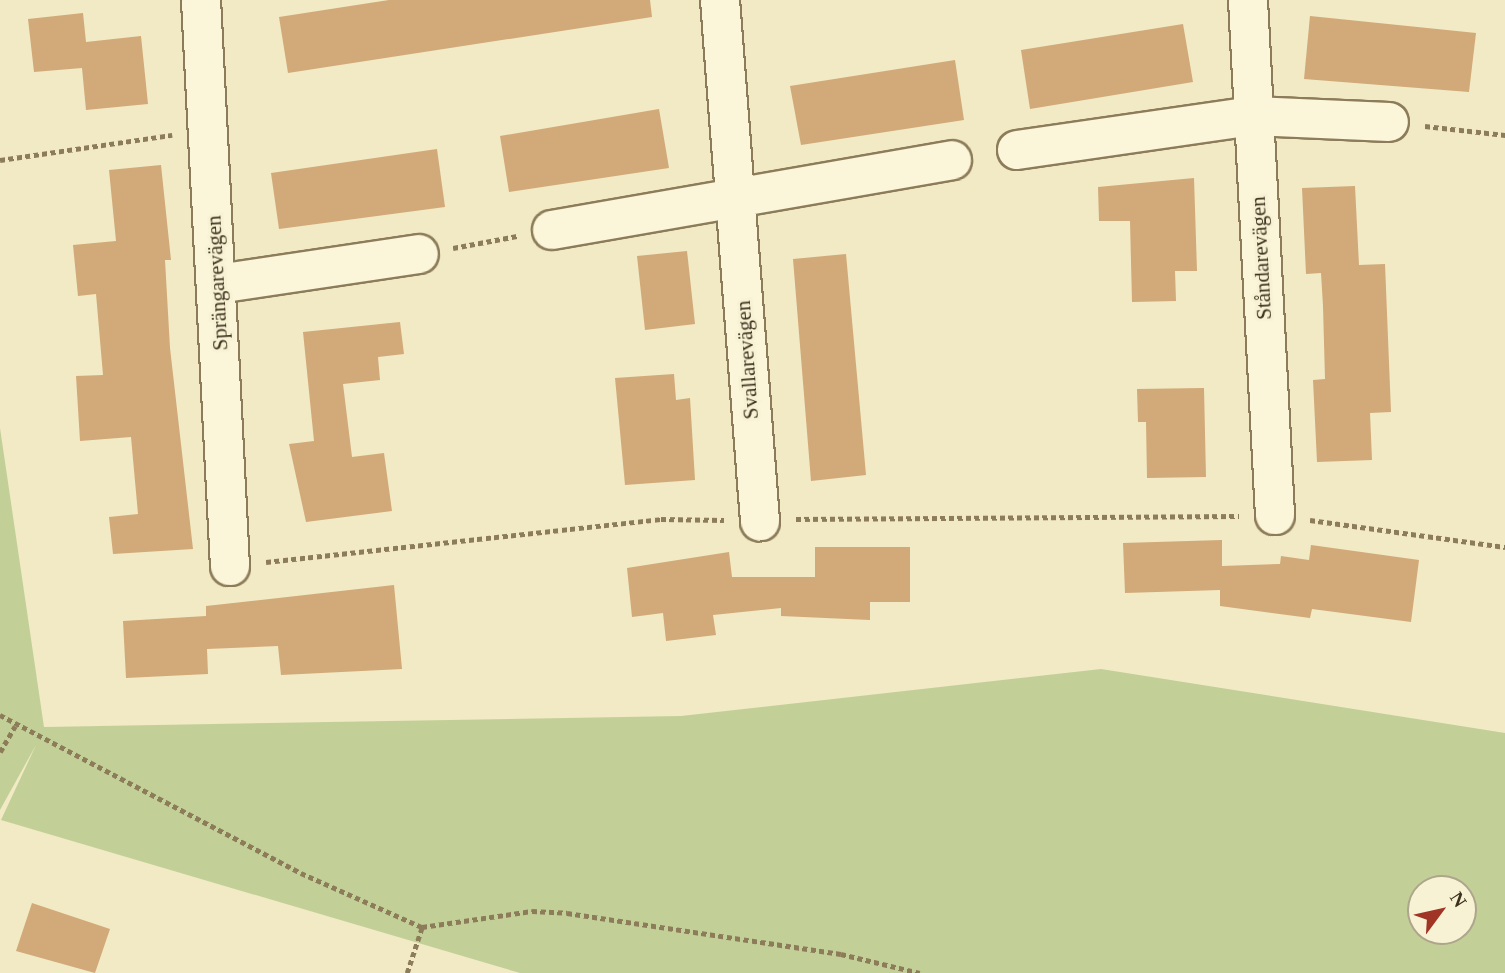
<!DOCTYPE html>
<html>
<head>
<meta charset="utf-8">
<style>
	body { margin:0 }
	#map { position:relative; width:1505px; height:973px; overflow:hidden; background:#f1eac5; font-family:Georgia,serif }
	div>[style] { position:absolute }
	.green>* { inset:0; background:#c2d097 }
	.building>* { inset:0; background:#d2a978 }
	.path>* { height:4.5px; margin-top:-2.25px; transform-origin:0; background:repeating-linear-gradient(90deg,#8d7c59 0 5px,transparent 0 8.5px) }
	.roads { filter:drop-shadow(2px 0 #8d7c59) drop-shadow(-2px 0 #8d7c59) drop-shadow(0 2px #8d7c59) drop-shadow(0 -2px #8d7c59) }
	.minor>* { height:38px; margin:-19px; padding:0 19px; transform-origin:19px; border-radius:19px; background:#fbf5d9 }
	span { translate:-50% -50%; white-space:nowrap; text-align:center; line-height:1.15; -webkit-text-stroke:6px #f8f2d5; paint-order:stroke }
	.street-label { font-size:21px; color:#3d311e }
	.north { position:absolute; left:1407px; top:875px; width:70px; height:70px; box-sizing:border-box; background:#f8f2d5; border:2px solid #ada58c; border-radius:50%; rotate:57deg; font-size:19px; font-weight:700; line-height:28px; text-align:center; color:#3d311e }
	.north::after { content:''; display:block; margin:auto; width:24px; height:32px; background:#a13525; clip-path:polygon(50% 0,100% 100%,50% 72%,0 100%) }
</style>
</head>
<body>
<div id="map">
	<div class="green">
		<div style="clip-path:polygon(evenodd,0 428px,44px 727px,681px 716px,1101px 669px,1505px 733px,1505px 973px,520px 973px,1px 820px,36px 745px,0 810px,0 428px,1463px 889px,1463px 931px,1421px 931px,1421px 889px,1463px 889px)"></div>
	</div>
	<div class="building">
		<div style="clip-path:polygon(389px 0,650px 0,652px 17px,288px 73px,279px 17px)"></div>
		<div style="clip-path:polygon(83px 13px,86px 42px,141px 36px,148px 104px,86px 110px,82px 68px,34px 72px,28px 19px)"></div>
		<div style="clip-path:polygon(1310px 16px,1476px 33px,1469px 92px,1304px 79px)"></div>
		<div style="clip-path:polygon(1183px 24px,1193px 82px,1030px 109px,1021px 50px)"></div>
		<div style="clip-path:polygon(955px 60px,964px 120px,801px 145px,790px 86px)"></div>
		<div style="clip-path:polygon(659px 109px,669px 168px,509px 192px,500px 136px)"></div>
		<div style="clip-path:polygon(437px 149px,445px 207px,279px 229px,271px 173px)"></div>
		<div style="clip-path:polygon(161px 165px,171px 260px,165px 260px,170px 348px,193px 549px,113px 554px,109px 517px,138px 514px,131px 437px,80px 441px,76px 376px,103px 375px,96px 294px,78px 296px,73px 245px,116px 241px,109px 170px)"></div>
		<div style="clip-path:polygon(1194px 178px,1197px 271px,1175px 271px,1176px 301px,1132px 302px,1130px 221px,1099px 221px,1098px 187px)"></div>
		<div style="clip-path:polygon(1355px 186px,1359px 265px,1385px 264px,1391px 412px,1370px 413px,1372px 460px,1317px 462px,1313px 380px,1325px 379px,1323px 306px,1321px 273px,1306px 274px,1302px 188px)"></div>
		<div style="clip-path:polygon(687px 251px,695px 324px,645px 330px,637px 256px)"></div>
		<div style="clip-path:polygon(846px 254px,866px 475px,811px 481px,793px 259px)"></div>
		<div style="clip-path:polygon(400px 322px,404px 354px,378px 357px,380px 380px,343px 384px,352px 457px,384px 453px,392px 511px,306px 522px,289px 444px,314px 441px,303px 332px)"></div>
		<div style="clip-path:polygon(674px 374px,676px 400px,690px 398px,695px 480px,625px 485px,615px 378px)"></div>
		<div style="clip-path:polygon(1204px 388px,1206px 477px,1147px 478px,1146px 422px,1138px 422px,1137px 389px)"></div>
		<div style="clip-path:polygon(1222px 540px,1222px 566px,1280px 564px,1281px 556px,1309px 560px,1311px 545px,1419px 560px,1411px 622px,1312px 609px,1310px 618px,1220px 606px,1220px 590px,1125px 593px,1123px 543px)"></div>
		<div style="clip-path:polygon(815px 547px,910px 547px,910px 602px,870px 602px,870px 620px,781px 616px,781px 608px,713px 615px,716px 635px,666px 641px,663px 613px,632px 617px,627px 568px,729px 552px,732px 577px,815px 577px)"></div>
		<div style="clip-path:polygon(394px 585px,402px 669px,281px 675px,278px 646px,207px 649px,208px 674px,126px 678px,123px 621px,206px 616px,206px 606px)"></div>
		<div style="clip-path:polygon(32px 903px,110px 929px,95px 973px,16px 951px)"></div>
	</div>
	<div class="path">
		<div style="left:1425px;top:126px;width:81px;rotate:6.4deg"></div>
		<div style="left:0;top:160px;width:174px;rotate:-8.3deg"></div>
		<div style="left:453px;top:248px;width:65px;rotate:-10.6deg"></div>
		<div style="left:796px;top:519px;width:443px;rotate:-0.4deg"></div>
		<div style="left:1310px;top:520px;width:197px;rotate:7.9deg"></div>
		<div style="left:266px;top:562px;width:397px;rotate:-6.2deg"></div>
		<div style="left:661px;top:519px;width:63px;rotate:0.9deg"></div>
		<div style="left:0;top:715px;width:340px;rotate:27.7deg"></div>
		<div style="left:301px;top:873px;width:133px;rotate:24.1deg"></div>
		<div style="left:422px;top:927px;width:111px;rotate:-8.3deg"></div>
		<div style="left:532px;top:911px;width:35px;rotate:3deg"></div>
		<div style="left:567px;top:913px;width:277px;rotate:8.5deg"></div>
		<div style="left:841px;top:954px;width:81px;rotate:13.5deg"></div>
		<div style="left:0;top:752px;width:30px;rotate:-60deg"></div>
		<div style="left:407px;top:973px;width:48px;rotate:-71.9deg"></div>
	</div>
	<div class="roads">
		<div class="minor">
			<div style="left:201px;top:0;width:567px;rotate:87.07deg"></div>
			<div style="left:720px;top:0;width:523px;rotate:85.61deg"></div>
			<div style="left:1248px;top:0;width:516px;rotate:87deg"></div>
			<div style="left:1017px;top:150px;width:238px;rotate:-8.2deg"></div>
			<div style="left:1253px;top:116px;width:136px;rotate:2.5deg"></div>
			<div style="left:552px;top:230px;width:406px;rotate:-9.9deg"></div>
			<div style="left:218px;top:284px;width:203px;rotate:-8.5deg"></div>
		</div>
	</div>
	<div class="street-label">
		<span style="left:1261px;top:258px;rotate:-93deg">Ståndarevägen</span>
		<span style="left:217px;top:283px;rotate:-93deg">Sprängarevägen</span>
		<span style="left:747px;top:360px;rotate:-94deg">Svallarevägen</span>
	</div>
	<div class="north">N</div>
</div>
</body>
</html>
